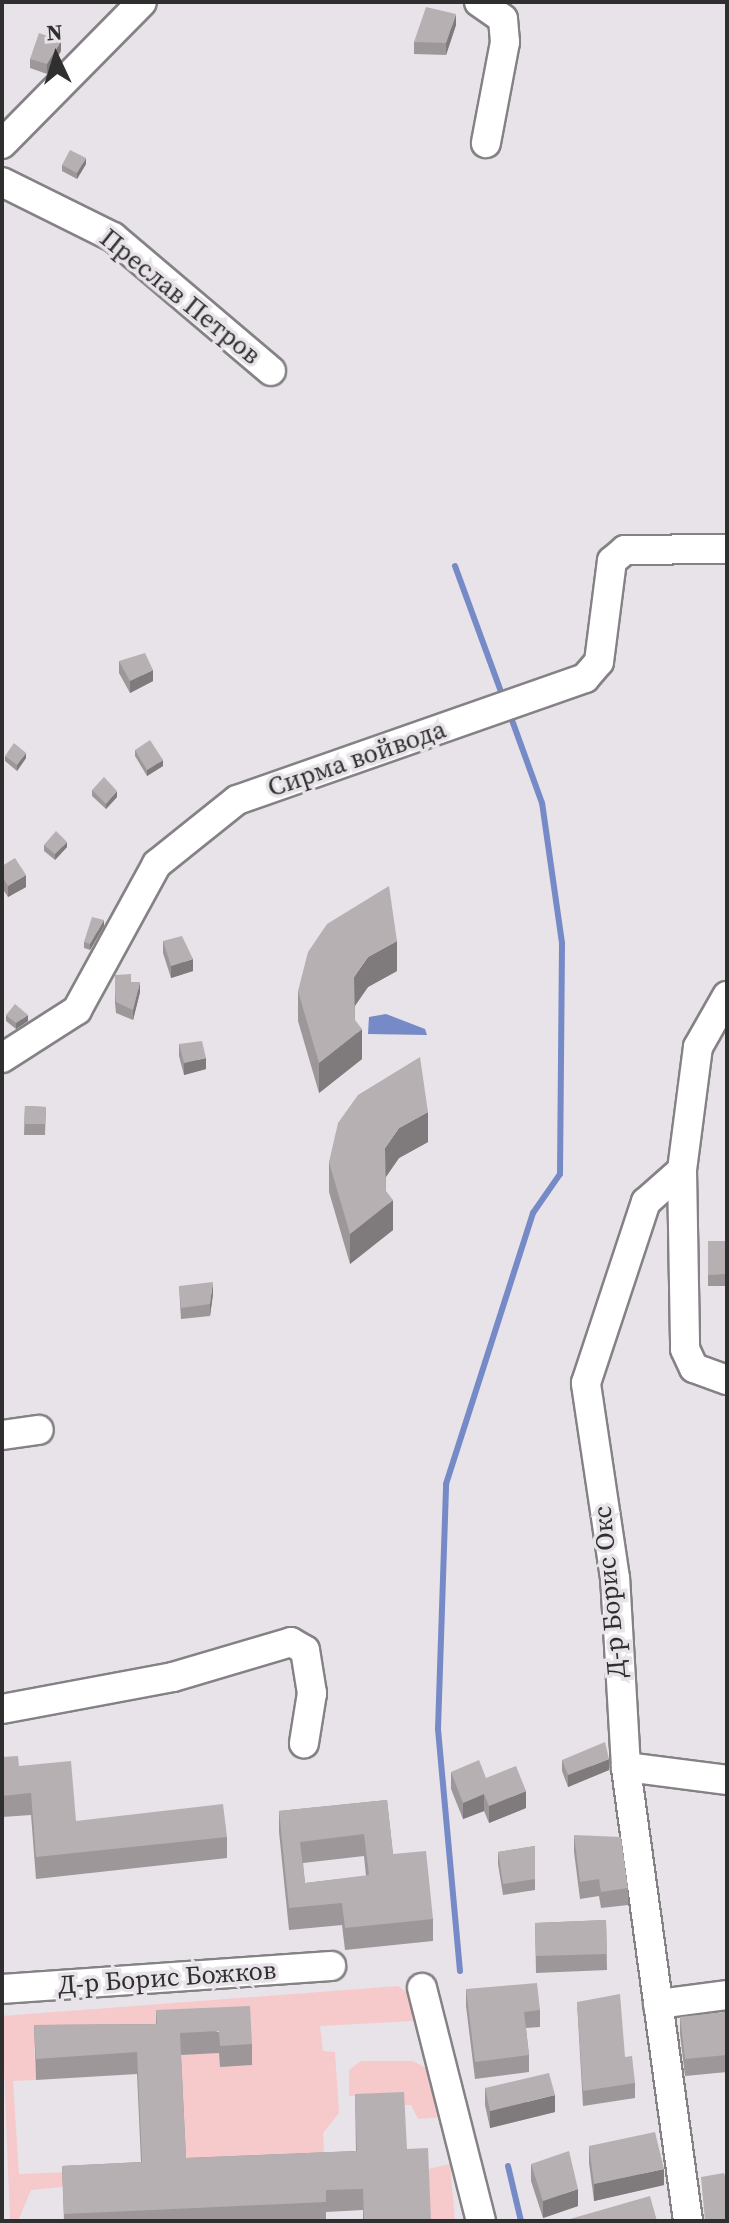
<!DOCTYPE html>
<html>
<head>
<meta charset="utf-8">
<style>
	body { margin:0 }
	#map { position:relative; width:729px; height:2223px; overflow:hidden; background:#e7e3e8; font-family:"Source Serif 4",serif }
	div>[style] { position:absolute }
	.green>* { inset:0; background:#f6caca }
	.water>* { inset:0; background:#768ac7 }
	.stream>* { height:6px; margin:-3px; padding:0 3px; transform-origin:3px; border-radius:3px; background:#768ac7 }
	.roads { filter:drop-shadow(2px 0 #858286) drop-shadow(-2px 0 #858286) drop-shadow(0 2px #858286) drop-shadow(0 -2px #858286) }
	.minor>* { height:28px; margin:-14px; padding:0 14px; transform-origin:14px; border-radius:14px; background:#fff }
	.wall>* { inset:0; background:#9d9799 }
	.shaded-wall>* { inset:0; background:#7f7b7d }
	.building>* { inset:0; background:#b6b0b2 }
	span { translate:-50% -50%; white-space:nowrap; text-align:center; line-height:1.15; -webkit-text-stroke:7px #e7e3e8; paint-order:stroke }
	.street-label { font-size:26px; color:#302f30 }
	.frame { position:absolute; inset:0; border:4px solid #302f30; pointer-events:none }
	.north { position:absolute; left:16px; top:16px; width:80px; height:80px; -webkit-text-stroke:6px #e7e3e8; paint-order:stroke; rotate:356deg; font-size:22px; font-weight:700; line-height:32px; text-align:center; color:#302f30 }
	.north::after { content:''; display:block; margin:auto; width:28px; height:36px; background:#302f30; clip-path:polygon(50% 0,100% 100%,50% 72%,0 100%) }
</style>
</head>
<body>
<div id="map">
	<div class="green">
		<div style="clip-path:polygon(398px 1986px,409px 1994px,413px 2021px,320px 2026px,323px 2051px,335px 2052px,339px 2113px,323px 2133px,325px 2173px,186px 2180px,179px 2030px,34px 2047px,36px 2080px,13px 2081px,19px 2174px,69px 2172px,62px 2187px,31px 2190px,18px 2221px,10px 2221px,2px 2016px)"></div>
		<div style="clip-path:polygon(361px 2061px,413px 2061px,426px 2068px,443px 2117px,418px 2119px,411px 2105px,387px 2105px,378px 2095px,349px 2096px,349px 2070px)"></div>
		<div style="clip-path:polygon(450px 2164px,455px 2221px,430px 2221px,428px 2169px)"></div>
	</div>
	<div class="water">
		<div style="clip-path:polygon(386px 1014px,425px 1029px,427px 1035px,368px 1034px,369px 1017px)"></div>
	</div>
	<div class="stream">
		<div style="left:455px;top:566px;width:140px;rotate:69.9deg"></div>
		<div style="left:460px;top:1971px;width:243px;rotate:-95.2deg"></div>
		<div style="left:438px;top:1729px;width:245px;rotate:-88.1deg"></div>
		<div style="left:446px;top:1484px;width:285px;rotate:-72.2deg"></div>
		<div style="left:533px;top:1213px;width:47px;rotate:-55.3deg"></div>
		<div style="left:560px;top:1174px;width:231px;rotate:-89.5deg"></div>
		<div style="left:562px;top:943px;width:141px;rotate:-98.1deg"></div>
		<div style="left:542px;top:803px;width:97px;rotate:-109.9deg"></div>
		<div style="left:508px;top:2166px;width:57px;rotate:76.7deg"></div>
	</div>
	<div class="roads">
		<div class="minor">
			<div style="left:479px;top:2px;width:29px;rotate:35deg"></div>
			<div style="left:503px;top:19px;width:23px;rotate:85deg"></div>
			<div style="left:505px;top:42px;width:103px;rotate:100.7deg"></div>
			<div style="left:2px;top:144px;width:199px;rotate:-45.4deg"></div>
			<div style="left:2px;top:182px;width:124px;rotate:26.4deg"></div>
			<div style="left:113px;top:237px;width:207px;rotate:40.3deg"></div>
			<div style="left:2px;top:1058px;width:89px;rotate:-32.6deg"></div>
			<div style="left:77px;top:1010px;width:166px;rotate:-61.3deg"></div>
			<div style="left:157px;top:864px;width:102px;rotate:-38.7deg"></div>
			<div style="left:237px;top:800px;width:369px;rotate:-19.3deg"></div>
			<div style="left:585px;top:678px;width:21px;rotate:-49deg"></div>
			<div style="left:599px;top:662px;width:102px;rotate:-82.7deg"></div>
			<div style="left:612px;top:561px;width:17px;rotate:-40deg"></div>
			<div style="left:625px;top:550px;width:102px;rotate:-0.6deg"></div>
			<div style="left:682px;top:1170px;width:179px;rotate:89deg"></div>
			<div style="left:685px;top:1349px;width:21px;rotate:65deg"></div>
			<div style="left:694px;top:1368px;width:35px;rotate:20deg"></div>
			<div style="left:2px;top:1435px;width:37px;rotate:-8deg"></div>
			<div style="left:2px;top:1709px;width:174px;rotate:-10.6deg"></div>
			<div style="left:173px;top:1677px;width:123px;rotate:-16.5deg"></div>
			<div style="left:291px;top:1642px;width:16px;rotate:30deg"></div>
			<div style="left:305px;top:1650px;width:44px;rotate:80.8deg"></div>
			<div style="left:312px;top:1693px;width:51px;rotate:99.1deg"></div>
			<div style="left:626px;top:1767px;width:102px;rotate:7.3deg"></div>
			<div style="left:422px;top:1988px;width:240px;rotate:75.8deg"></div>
			<div style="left:2px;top:1989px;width:330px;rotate:-4deg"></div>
			<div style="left:658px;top:2004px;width:70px;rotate:-7.4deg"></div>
			<div style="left:688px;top:2221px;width:458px;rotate:-97.8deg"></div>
			<div style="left:626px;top:1767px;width:189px;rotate:-93.3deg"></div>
			<div style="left:615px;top:1578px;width:197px;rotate:-98.5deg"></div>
			<div style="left:586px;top:1383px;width:191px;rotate:-71.7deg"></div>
			<div style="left:646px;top:1202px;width:48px;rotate:-41.6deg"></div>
			<div style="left:682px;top:1170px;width:124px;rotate:-82.6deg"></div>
			<div style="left:698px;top:1047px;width:59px;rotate:-60.4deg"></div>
		</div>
	</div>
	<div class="wall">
		<div style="clip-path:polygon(456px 25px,446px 55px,414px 54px,414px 42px)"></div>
		<div style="clip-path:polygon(61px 51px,47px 74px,30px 68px,30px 59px)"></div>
		<div style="clip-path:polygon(86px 164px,77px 179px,62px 171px,62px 165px)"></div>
		<div style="clip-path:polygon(119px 661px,153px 681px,130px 693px,119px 673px)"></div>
		<div style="clip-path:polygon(135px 750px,163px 766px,147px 776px,135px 756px)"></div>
		<div style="clip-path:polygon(5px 756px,26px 758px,17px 771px,5px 761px)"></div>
		<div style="clip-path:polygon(92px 790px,117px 797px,106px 809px,92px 796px)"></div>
		<div style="clip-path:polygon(44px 845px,67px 847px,55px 860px,44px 851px)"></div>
		<div style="clip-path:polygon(2px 866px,26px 887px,8px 897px,2px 888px)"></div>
		<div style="clip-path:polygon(104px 926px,90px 950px,84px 948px,84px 942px)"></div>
		<div style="clip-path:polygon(163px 941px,193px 971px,171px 978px,163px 953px)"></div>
		<div style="clip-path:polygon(397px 971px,368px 987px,355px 1006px,355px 1020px,362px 1059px,319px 1093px,298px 1021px,298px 991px)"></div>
		<div style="clip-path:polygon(115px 975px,131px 982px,140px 992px,133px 1020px,116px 1013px,115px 1003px)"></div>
		<div style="clip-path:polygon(6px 1015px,28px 1021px,16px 1029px,6px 1021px)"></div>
		<div style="clip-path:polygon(179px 1044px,206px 1069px,184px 1075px,179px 1056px)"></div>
		<div style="clip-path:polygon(25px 1106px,46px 1107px,45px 1135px,24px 1135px)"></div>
		<div style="clip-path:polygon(428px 1142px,399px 1158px,386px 1177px,386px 1191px,393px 1230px,350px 1264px,329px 1192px,329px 1162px)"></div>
		<div style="clip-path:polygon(708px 1241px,727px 1241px,727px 1286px,708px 1286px)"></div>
		<div style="clip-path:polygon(179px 1286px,213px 1294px,210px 1316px,181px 1319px)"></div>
		<div style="clip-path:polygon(2px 1757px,19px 1766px,76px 1821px,227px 1837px,227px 1858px,36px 1879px,31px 1815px,2px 1817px)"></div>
		<div style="clip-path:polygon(562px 1760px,609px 1770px,568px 1787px,562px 1771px)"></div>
		<div style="clip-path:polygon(451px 1772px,486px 1778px,526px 1808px,489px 1823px,484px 1811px,463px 1819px,451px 1789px)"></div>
		<div style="clip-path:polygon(evenodd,387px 1800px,393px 1854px,433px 1919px,433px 1941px,345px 1950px,342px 1925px,289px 1930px,279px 1832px,279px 1811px,387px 1800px,364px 1856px,366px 1876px,305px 1883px,303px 1863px,364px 1856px)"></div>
		<div style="clip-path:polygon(574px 1835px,628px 1888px,628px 1905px,601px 1908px,599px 1896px,580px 1899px,574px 1852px)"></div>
		<div style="clip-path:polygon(535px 1846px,535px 1890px,503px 1895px,498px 1864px,498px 1852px)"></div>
		<div style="clip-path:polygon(606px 1920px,607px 1970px,536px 1973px,535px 1923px)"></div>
		<div style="clip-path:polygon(466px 1989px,540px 2010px,540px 2027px,526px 2028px,529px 2055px,529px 2072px,475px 2079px,466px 2006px)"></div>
		<div style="clip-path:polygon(577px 2002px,625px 2057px,635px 2083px,635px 2098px,583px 2106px)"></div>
		<div style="clip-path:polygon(156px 2010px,252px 2044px,252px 2065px,220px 2067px,219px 2053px,181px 2055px,186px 2158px,356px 2151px,355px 2094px,407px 2149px,431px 2221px,363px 2221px,363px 2210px,326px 2212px,326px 2221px,64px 2221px,62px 2166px,141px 2162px,137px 2074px,36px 2080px,34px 2025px,156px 2024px)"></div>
		<div style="clip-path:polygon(727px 2012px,727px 2072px,685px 2076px,680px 2034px,680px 2017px)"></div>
		<div style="clip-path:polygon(485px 2088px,555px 2112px,490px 2128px,485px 2105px)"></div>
		<div style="clip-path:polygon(589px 2146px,664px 2185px,594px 2201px,589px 2163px)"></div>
		<div style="clip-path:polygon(531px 2164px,578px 2206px,543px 2218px,531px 2181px)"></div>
	</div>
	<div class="shaded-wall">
		<div style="clip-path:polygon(456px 14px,456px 25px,446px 55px,446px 43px)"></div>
		<div style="clip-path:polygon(61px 41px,61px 51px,47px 74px,47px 64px)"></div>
		<div style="clip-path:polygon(86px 158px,86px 164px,77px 179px,77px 173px)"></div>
		<div style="clip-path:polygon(153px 670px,153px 681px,130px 693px,130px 681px)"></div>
		<div style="clip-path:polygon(26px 753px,26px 758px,17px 771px,17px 765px)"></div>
		<div style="clip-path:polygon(163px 760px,163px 766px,147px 776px,147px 770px)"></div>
		<div style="clip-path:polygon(117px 791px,117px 797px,106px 809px,106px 804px)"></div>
		<div style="clip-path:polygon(67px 842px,67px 847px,55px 860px,55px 854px)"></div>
		<div style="clip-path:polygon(26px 875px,26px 887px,8px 897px,8px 886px)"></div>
		<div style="clip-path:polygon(104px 920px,104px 926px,90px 950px,90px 944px)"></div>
		<div style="clip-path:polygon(397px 941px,397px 971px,368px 987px,354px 1007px,354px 977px,368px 957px)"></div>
		<div style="clip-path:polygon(193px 959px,193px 971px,171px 978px,171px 966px)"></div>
		<div style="clip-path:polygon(140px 982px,140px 992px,133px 1020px,133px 1010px)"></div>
		<div style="clip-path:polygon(28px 1015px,28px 1021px,16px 1029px,16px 1023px)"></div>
		<div style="clip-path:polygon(362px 1029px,362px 1059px,319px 1093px,319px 1063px)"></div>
		<div style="clip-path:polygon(206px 1058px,206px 1069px,184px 1075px,184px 1063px)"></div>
		<div style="clip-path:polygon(428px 1112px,428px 1142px,399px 1158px,385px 1178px,385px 1148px,399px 1128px)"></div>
		<div style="clip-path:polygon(393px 1200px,393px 1230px,350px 1264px,350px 1234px)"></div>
		<div style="clip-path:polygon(213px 1282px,213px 1294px,210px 1316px,210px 1304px)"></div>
		<div style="clip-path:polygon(609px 1759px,609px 1770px,568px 1787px,568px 1775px)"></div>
		<div style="clip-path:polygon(526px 1791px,526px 1808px,489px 1823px,489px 1806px)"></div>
		<div style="clip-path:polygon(484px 1794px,484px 1811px,463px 1819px,463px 1803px)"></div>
		<div style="clip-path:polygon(555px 2095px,555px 2112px,490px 2128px,490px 2111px)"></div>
		<div style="clip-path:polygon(664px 2169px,664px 2185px,594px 2201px,594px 2184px)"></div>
		<div style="clip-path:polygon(578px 2189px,578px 2206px,543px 2218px,543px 2201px)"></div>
	</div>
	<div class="building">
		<div style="clip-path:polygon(426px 7px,456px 14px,446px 43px,414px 42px)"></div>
		<div style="clip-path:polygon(39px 33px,61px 41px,47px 64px,30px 59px)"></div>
		<div style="clip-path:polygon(70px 150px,86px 158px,77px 173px,62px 165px)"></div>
		<div style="clip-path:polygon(145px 653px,153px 670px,130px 681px,119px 661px)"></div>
		<div style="clip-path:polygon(150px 740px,163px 760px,147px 770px,135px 750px)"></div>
		<div style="clip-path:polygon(14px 743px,26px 753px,17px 765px,5px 756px)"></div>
		<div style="clip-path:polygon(104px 777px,117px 791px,106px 804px,92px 790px)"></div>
		<div style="clip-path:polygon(56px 831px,67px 842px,55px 854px,44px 845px)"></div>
		<div style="clip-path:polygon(15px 858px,26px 875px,8px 886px,2px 876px,2px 866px)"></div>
		<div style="clip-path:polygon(389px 886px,397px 941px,368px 957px,354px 977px,355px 1020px,362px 1029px,319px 1063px,298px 991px,308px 952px,327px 924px)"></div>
		<div style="clip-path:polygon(92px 917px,104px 920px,90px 944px,84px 942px)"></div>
		<div style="clip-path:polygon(182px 936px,193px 959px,171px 966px,163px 941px)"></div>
		<div style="clip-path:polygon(131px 974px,131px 982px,140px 982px,133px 1010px,116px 1002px,115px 992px,115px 975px)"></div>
		<div style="clip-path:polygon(15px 1004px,28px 1015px,16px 1023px,6px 1015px)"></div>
		<div style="clip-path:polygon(202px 1041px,206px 1058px,184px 1063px,179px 1044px)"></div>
		<div style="clip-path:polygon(420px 1057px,428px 1112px,399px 1128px,385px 1148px,386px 1191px,393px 1200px,350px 1234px,329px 1162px,338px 1123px,358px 1095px)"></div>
		<div style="clip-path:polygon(25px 1106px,46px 1107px,45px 1124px,24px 1124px)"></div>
		<div style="clip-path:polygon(708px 1241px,727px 1241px,727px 1274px,708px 1275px)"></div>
		<div style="clip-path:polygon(213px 1282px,210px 1304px,181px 1308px,179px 1286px)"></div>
		<div style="clip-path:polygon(605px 1742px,609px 1759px,568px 1775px,562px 1760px)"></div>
		<div style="clip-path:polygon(18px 1756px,19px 1766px,71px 1761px,76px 1821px,223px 1804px,227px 1837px,36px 1857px,31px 1793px,2px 1796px,2px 1757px)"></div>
		<div style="clip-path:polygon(479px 1760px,486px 1778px,516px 1766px,526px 1791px,489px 1806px,484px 1794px,463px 1803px,451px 1772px)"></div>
		<div style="clip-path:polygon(evenodd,387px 1800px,393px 1854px,426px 1851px,433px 1919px,345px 1928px,342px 1903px,289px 1908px,279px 1811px,387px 1800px,364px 1834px,369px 1875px,305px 1883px,300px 1842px,364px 1834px)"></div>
		<div style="clip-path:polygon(574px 1835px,621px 1837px,628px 1888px,601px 1892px,599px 1879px,580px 1882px)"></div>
		<div style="clip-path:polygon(535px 1846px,535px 1879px,503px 1884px,498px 1852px)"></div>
		<div style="clip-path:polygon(606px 1920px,607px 1954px,536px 1956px,535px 1923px)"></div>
		<div style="clip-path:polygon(537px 1983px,540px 2010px,524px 2012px,529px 2055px,475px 2062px,466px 1989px)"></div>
		<div style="clip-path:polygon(620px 1994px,625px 2057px,632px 2056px,635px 2083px,583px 2091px,577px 2002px)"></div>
		<div style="clip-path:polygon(250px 2006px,252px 2044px,220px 2046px,219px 2031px,180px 2033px,186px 2158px,357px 2151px,355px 2094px,404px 2092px,407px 2149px,428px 2148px,431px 2221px,364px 2221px,363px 2189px,326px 2190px,326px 2202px,64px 2214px,62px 2166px,142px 2162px,137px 2052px,36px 2059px,34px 2025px,157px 2024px,156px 2010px)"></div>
		<div style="clip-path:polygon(727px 2012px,727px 2055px,685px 2059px,680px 2017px)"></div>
		<div style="clip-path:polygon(549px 2073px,555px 2095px,490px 2111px,485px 2088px)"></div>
		<div style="clip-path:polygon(655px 2132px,664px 2169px,594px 2184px,589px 2146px)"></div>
		<div style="clip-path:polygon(569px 2151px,578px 2189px,543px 2201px,531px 2164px)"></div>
		<div style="clip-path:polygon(724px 2173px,727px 2182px,727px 2221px,705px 2221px,701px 2177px)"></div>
		<div style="clip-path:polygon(650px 2196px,657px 2221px,563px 2221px)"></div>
	</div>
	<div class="street-label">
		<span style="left:180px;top:297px;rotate:39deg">Преслав Петров</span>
		<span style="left:357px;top:759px;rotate:-19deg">Сирма войвода</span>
		<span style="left:610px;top:1592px;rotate:-95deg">Д-р Борис Окс</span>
		<span style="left:167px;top:1978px;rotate:-4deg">Д-р Борис Божков</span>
	</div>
	<div class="frame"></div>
	<div class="north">N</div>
</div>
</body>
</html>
